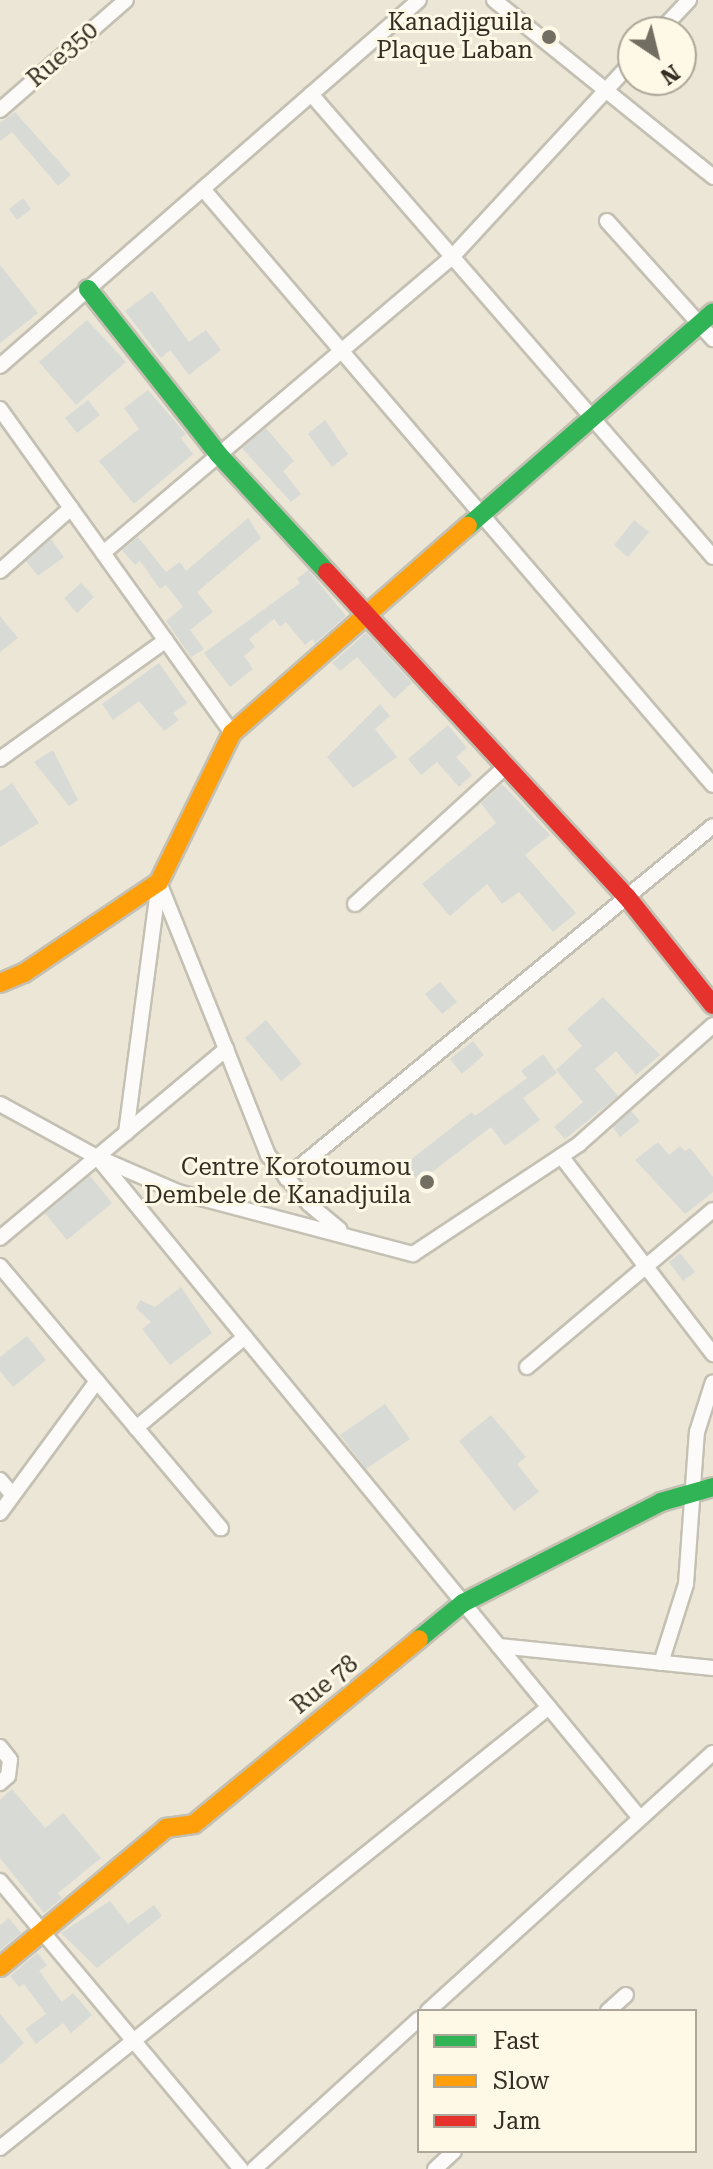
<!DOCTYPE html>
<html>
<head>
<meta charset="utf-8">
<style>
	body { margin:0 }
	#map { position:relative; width:713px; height:2169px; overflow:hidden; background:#ece6d6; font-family:"Roboto Serif",serif }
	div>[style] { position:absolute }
	.building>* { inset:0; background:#d8dad6 }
	.roads { filter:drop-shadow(2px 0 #c4c0b3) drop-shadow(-2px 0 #c4c0b3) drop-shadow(0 2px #c4c0b3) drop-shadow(0 -2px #c4c0b3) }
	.street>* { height:14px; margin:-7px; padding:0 7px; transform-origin:7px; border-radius:7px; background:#fcfbf9 }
	.fast>* { height:18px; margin:-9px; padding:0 9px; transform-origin:9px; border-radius:9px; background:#30b455 }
	.slow>* { height:18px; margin:-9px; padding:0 9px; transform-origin:9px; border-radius:9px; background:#ff9f0a }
	.jam>* { height:18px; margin:-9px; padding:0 9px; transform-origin:9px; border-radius:9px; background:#e5322d }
	.dots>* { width:22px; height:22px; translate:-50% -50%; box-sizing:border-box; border:4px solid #fef8e6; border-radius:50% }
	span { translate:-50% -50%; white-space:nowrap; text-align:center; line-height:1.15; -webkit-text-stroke:6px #fef8e6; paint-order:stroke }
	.poi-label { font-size:24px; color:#322e23 }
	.right { translate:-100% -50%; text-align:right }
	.street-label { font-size:24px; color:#322e23 }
	.legend { position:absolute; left:417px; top:2009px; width:280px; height:144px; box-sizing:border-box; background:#fef8e6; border:2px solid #aca798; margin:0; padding:10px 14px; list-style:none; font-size:24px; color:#322e23 }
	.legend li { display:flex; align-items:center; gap:16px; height:40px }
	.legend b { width:40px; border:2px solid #aca798 }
	.north { position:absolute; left:617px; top:16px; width:80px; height:80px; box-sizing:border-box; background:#fef8e6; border:2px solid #aca798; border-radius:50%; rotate:145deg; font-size:22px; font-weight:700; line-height:32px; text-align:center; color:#322e23 }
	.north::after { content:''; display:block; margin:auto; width:28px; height:36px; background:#736e62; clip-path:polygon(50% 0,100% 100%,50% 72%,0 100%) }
</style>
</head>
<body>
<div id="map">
	<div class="building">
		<div style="clip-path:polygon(15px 112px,71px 175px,58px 186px,12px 132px,0 141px,0 123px)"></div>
		<div style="clip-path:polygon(23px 198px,31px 209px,17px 220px,9px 209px)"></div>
		<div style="clip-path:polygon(0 265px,38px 313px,0 343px)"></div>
		<div style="clip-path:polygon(152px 291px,189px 342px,206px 330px,221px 350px,189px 375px,170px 350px,161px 358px,125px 311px)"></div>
		<div style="clip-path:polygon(87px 320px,126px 362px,76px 405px,39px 362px)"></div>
		<div style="clip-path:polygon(148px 390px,186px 434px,181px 438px,193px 454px,134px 504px,99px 461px,139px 429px,124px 408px)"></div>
		<div style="clip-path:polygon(88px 400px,100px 415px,77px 433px,65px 418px)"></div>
		<div style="clip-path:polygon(325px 420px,348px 454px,332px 467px,308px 434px)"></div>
		<div style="clip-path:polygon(266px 428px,294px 461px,283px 471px,301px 494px,291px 502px,242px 448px)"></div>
		<div style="clip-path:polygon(248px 518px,261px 538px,197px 592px,213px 612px,190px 630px,204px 649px,191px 657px,166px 621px,183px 607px,166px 585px,160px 589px,140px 561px,135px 565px,122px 550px,138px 537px,166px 572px,180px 562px,186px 571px)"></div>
		<div style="clip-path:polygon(634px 520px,649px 532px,628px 557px,614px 545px)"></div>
		<div style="clip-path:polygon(51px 539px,64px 557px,38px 576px,26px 561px)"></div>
		<div style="clip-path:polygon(308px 570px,346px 616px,315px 643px,312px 639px,305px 645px,286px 622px,280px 627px,274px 619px,249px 639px,255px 647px,244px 656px,253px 669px,230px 687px,204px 653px,300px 583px,297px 579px)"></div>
		<div style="clip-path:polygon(81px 583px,94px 597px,77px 613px,64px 598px)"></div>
		<div style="clip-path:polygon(0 616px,18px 638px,0 652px)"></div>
		<div style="clip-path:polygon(366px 633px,412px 683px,394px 699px,357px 657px,340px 671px,332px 663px)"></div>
		<div style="clip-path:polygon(159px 663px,187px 703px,173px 713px,179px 720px,164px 731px,139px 701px,113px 720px,102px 704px)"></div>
		<div style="clip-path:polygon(380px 704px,390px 716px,375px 729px,397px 757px,353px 788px,327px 757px)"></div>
		<div style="clip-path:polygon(448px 725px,467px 748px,456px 757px,472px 775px,459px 787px,437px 762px,421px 775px,408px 759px)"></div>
		<div style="clip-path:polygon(53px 750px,78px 800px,69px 806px,34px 762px)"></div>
		<div style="clip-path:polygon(12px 783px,39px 823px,0 847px,0 791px)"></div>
		<div style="clip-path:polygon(502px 784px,550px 835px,525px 855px,576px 913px,553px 932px,519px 892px,502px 904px,487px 884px,450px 916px,422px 884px,496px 823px,481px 803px)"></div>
		<div style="clip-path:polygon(440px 982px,457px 1002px,442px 1014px,425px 994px)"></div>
		<div style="clip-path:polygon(603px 997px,660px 1055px,636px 1075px,616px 1051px,595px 1069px,618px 1096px,565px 1139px,554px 1127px,583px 1102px,556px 1070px,582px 1046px,567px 1029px)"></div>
		<div style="clip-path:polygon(266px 1020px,302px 1064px,281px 1081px,245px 1038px)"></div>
		<div style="clip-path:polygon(473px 1041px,484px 1055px,462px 1074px,450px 1059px)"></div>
		<div style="clip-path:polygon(543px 1054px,557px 1073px,523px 1098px,540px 1120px,505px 1146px,491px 1127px,419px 1182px,405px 1164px,472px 1112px,475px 1116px,527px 1078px,521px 1071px)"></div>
		<div style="clip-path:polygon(631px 1111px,640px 1121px,620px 1137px,613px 1127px)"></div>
		<div style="clip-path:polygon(658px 1142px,669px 1155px,680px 1146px,685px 1151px,690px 1148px,713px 1177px,713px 1192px,685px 1214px,635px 1160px)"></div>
		<div style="clip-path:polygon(90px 1176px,112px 1203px,67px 1240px,45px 1213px)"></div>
		<div style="clip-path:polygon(680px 1253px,695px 1272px,683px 1281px,669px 1262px)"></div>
		<div style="clip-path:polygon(181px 1287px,212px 1333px,170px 1365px,142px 1329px,151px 1322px,136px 1308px,140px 1300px,155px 1307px)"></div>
		<div style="clip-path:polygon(27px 1336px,46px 1360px,13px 1387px,0 1371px,0 1357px)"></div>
		<div style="clip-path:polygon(385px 1404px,410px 1439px,366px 1469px,340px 1435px)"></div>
		<div style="clip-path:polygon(491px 1415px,526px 1457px,517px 1464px,539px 1492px,514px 1511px,459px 1441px)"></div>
		<div style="clip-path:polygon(12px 1789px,45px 1828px,63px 1813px,101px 1858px,58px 1893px,62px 1898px,44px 1913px,0 1858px,0 1800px)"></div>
		<div style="clip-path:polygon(110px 1901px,128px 1924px,154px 1905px,162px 1916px,97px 1968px,61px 1933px)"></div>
		<div style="clip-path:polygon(9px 1918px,21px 1933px,0 1950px,0 1925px)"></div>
		<div style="clip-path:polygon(37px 1953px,47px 1965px,39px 1971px,62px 2002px,73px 1993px,92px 2015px,71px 2033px,63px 2023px,36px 2044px,25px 2029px,46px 2014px,24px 1984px,19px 1987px,10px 1976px)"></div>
		<div style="clip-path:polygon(0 2014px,24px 2043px,0 2065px)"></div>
	</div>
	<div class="roads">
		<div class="street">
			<div style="left:494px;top:0;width:282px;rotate:38.9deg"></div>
			<div style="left:659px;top:32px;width:44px;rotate:-46.8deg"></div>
			<div style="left:311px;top:94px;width:613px;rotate:49.03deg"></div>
			<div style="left:0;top:110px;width:167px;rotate:-41.1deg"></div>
			<div style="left:203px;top:189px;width:784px;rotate:49.45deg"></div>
			<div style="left:607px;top:221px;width:159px;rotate:48.1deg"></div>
			<div style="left:0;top:366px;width:556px;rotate:-41.14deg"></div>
			<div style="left:0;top:409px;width:398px;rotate:54.4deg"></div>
			<div style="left:103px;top:553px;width:456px;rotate:-40.3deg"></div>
			<div style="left:451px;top:258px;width:268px;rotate:-47.3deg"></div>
			<div style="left:0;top:571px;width:95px;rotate:-41.6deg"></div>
			<div style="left:0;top:759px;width:204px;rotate:-35.6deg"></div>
			<div style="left:355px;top:904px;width:205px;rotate:-42.4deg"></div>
			<div style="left:226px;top:1049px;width:114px;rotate:68.4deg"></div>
			<div style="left:268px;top:1155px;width:64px;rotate:50.1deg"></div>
			<div style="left:309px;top:1204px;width:40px;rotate:40deg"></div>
			<div style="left:0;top:1104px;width:111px;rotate:28.7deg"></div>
			<div style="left:97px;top:1157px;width:88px;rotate:23.4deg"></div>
			<div style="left:178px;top:1192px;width:243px;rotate:14.8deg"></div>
			<div style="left:413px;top:1254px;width:199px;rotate:-33.5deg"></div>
			<div style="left:579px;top:1144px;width:179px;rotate:-41.6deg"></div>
			<div style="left:126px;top:1133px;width:252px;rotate:-82.5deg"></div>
			<div style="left:561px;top:1156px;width:250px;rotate:52.5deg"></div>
			<div style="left:97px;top:1157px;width:855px;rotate:50.6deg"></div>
			<div style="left:286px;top:1178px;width:553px;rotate:-39.5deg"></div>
			<div style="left:0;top:1238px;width:295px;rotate:-39.9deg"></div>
			<div style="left:226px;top:1049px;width:180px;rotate:-111.9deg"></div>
			<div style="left:0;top:1266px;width:343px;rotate:49.9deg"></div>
			<div style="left:527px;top:1367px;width:243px;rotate:-40.2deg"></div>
			<div style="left:136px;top:1428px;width:142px;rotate:-39.9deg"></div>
			<div style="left:0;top:1480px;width:17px;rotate:50deg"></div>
			<div style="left:0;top:1513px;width:164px;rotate:-53.7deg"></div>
			<div style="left:499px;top:1646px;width:215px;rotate:5.9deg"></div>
			<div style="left:661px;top:1663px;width:83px;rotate:-72.4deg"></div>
			<div style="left:686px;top:1584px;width:152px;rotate:-85.9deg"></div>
			<div style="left:697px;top:1432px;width:52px;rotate:-72.3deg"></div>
			<div style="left:0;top:1747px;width:16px;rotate:52deg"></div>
			<div style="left:10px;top:1760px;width:16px;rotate:97deg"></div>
			<div style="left:8px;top:1776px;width:11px;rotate:139deg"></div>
			<div style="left:0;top:1881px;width:376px;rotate:50.1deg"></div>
			<div style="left:428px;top:2011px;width:384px;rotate:-42.2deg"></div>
			<div style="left:608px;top:2011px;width:24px;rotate:-42deg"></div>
			<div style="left:0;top:2148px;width:704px;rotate:-38.77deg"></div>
			<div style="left:254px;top:2169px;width:223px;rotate:-42.3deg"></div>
			<div style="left:435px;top:2169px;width:26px;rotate:-43deg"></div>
		</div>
		<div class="fast">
			<div style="left:88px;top:289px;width:211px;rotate:51.7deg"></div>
			<div style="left:219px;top:455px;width:159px;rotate:47.3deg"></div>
			<div style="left:468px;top:526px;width:325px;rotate:-41.1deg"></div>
			<div style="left:419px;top:1639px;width:57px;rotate:-39.3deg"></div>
			<div style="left:463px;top:1603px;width:222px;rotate:-27deg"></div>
			<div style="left:661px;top:1502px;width:54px;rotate:-16.1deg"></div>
		</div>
		<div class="slow">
			<div style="left:0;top:983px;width:26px;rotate:-23deg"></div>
			<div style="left:24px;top:973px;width:163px;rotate:-34deg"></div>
			<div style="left:159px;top:882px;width:166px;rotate:-63.9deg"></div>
			<div style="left:232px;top:733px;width:314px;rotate:-41.3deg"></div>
			<div style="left:0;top:1967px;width:217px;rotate:-39.9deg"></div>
			<div style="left:166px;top:1828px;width:28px;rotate:-8deg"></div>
			<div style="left:194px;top:1824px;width:291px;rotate:-39.4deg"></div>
		</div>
		<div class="jam">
			<div style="left:327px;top:572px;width:442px;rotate:47.3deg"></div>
			<div style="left:627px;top:897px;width:138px;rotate:51.5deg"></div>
		</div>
	</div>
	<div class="dots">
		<div style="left:549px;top:37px;background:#736e62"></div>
		<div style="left:427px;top:1182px;background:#736e62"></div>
	</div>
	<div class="poi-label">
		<span class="right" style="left:533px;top:37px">Kanadjiguila<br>Plaque Laban</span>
		<span class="right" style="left:411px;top:1182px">Centre Korotoumou<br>Dembele de Kanadjuila</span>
	</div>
	<div class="street-label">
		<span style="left:63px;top:55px;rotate:-41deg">Rue350</span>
		<span style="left:325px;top:1685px;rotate:-39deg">Rue 78</span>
	</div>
	<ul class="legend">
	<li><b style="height:10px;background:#30b455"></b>Fast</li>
	<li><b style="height:10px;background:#ff9f0a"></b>Slow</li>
	<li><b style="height:10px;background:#e5322d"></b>Jam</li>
	</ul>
	<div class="north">N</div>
</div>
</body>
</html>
